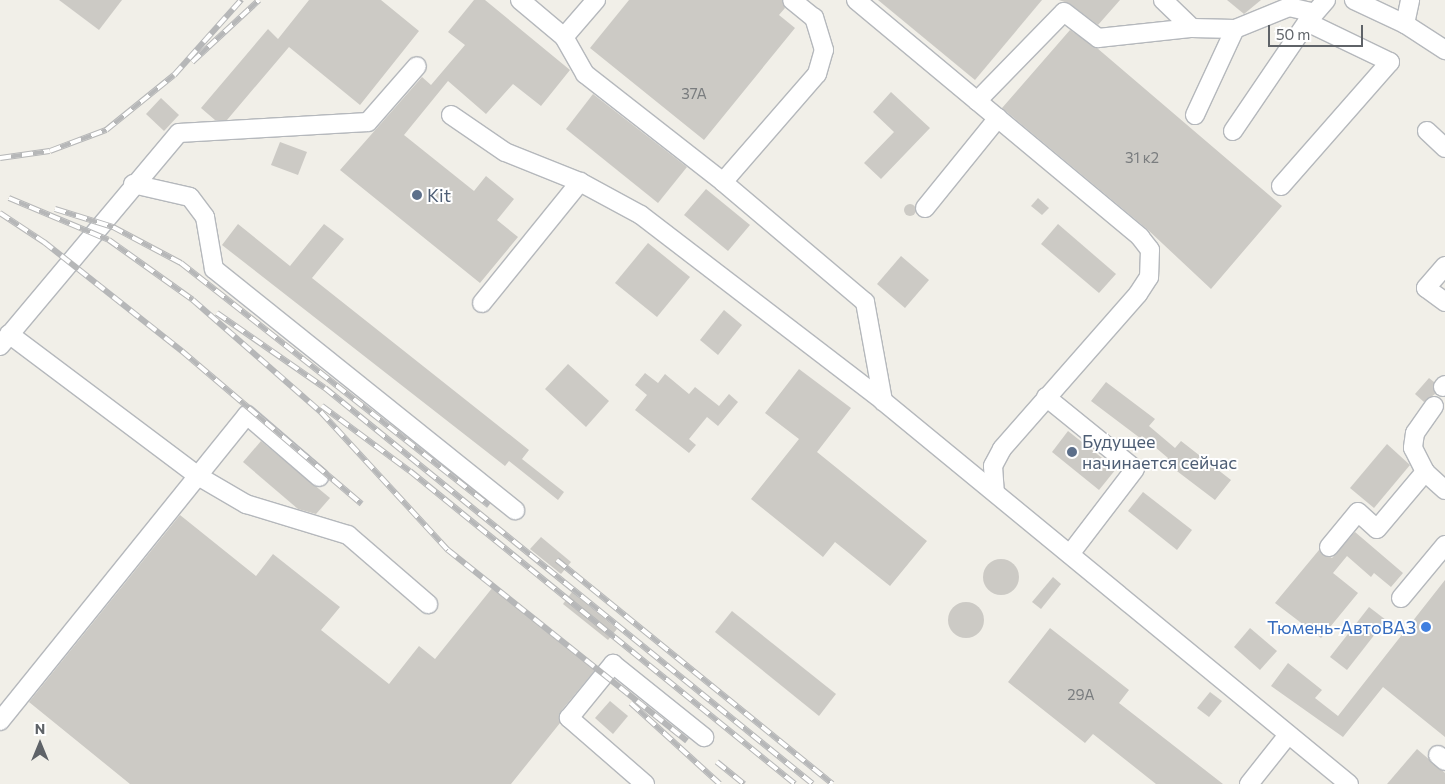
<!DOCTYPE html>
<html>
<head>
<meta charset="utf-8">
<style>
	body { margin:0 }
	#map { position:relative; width:1445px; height:784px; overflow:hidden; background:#f1efe8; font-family:Commissioner,sans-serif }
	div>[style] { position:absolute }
	.building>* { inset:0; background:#cccac5 }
	.round { border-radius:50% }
	.roads { filter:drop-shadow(1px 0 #b5b8bc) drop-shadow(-1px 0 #b5b8bc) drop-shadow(0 1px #b5b8bc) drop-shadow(0 -1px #b5b8bc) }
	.minor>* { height:18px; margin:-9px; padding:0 9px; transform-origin:9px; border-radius:9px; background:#fff }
	.rail>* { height:5.5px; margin-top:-2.75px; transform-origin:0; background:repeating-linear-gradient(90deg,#fff 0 11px,#b6b7b8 0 22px); box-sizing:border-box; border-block:1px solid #b6b7b8 }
	.dots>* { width:14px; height:14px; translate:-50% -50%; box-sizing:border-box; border:2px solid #fff; border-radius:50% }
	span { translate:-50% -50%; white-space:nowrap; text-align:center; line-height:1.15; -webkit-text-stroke:4px #fff; paint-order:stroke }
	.number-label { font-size:15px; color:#7a7d7f }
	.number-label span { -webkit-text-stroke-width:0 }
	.service-label { font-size:18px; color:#4e5e75 }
	.left { translate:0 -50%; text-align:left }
	.shop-label { font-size:18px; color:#366cbe }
	.right { translate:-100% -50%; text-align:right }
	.north { position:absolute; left:15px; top:719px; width:50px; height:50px; -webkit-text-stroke:4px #fff; paint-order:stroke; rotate:0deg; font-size:14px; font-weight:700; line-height:20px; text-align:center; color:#5f6368 }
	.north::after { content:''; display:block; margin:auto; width:18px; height:22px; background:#5f6368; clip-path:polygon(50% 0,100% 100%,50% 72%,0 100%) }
	.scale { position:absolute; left:1268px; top:25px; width:95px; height:22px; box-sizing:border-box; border:2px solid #5f6368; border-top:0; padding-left:6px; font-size:15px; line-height:18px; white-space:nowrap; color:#5f6368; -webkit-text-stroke:4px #fff; paint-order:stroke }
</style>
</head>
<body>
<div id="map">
	<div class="building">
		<div style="clip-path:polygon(59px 0,122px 0,99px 30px)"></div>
		<div style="clip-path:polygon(309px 0,381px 0,419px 31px,360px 105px,289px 47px,227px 120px,215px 120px,201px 108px,268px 29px,278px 39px)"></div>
		<div style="clip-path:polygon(474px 0,485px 0,570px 70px,541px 106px,513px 84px,486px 114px,448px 81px,404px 135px,474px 191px,486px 176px,514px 199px,497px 220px,518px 237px,480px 283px,340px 170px,422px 77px,431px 85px,465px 45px,448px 32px)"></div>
		<div style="clip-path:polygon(629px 0,782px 0,785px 8px,779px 15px,795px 28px,704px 140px,590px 48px)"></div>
		<div style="clip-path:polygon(878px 0,1042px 0,975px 80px)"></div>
		<div style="clip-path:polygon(1059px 0,1120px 0,1098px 25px,1070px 4px)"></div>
		<div style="clip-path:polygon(1227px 0,1261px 0,1244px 14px)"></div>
		<div style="clip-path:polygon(1070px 30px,1097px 48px,1282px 206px,1211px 289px,1147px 229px,1002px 108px)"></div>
		<div style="clip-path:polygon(891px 92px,930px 128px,881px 179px,864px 163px,894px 132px,873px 112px)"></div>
		<div style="clip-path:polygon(593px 94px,687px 167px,658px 203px,566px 129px)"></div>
		<div style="clip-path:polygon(161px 98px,179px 115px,164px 131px,146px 114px)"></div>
		<div style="clip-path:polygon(280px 142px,307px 152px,298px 175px,271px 165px)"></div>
		<div style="clip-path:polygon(706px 189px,750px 225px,728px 251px,684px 215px)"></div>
		<div style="clip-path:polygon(1038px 198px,1049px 208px,1042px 215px,1031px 206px)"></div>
		<div class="round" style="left:904px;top:204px;width:12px;height:12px"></div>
		<div style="clip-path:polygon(238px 224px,290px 266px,324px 224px,344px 239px,312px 278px,529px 450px,522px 459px,564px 492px,558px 500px,509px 461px,505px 466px,222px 245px)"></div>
		<div style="clip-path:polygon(1058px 224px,1116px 274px,1099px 293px,1041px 244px)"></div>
		<div style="clip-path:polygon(648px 243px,690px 277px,657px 317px,615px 283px)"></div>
		<div style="clip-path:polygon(901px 256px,929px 280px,905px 308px,877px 284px)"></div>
		<div style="clip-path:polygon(724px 310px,742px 325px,718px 355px,700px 340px)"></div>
		<div style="clip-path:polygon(568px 364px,609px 401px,586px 427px,545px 389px)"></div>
		<div style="clip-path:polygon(799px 369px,851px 408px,817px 452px,927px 541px,890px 586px,835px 542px,823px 557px,751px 499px,799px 439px,765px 413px)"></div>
		<div style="clip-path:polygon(645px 373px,658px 383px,665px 374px,689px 394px,695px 387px,719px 406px,729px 394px,738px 402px,718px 426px,707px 417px,689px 439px,696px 445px,689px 453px,635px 410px,647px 395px,635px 385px)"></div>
		<div style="clip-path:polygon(1429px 378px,1434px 382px,1435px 394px,1424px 402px,1415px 394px)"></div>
		<div style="clip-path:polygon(1106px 382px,1155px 419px,1149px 426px,1175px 448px,1181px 441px,1231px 480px,1215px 500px,1165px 462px,1168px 458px,1142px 436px,1140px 438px,1091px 401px)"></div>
		<div style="clip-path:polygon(1068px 431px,1116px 469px,1099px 490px,1052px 452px)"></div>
		<div style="clip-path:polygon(261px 441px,330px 498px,316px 514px,298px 509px,243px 462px)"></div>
		<div style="clip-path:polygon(1387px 444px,1410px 465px,1374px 508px,1350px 488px)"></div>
		<div style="clip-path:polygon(1143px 492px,1192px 530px,1177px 550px,1128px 511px)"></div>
		<div style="clip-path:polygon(180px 515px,256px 576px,273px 554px,340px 607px,321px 630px,389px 684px,419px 646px,435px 659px,493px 587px,595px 670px,561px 711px,560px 723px,511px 784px,130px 784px,29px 702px)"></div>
		<div style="clip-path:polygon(1355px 532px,1403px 573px,1391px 587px,1374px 573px,1371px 577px,1347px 556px,1333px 573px,1358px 593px,1321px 638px,1275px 603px,1319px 550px,1332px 558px)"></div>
		<div style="clip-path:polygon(541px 537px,571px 562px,561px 574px,530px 549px)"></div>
		<div class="round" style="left:983px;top:559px;width:36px;height:36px"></div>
		<div style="clip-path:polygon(1053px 577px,1061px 584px,1041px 609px,1032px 602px)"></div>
		<div style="clip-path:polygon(1445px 580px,1445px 737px,1383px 687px,1343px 737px,1271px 686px,1288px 663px,1322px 690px,1315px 698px,1338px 716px)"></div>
		<div style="clip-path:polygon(572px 592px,617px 629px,608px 640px,563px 604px)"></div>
		<div class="round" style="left:948px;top:602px;width:36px;height:36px"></div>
		<div style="clip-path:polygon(1369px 607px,1386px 620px,1347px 670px,1330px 657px)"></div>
		<div style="clip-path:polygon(732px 611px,836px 694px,819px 716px,715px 632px)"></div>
		<div style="clip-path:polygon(1050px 628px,1129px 690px,1119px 703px,1223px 784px,1156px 784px,1093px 734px,1085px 743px,1008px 682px)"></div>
		<div style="clip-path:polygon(1250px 628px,1277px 651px,1260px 670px,1234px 647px)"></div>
		<div style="clip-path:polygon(1210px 692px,1222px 701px,1209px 717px,1197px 708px)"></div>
		<div style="clip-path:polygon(610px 701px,628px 716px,613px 734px,595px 718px)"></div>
		<div style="clip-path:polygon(1417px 749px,1445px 773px,1445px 784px,1387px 784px)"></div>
	</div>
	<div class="roads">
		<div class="minor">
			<div style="left:520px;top:0;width:57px;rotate:40.1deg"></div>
			<div style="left:564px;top:37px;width:43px;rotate:60.4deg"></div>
			<div style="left:585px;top:74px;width:175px;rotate:38deg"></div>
			<div style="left:723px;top:182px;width:186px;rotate:40.2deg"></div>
			<div style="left:865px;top:302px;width:101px;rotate:79.7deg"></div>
			<div style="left:883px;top:401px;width:603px;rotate:39.42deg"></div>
			<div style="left:856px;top:0;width:370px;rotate:39.8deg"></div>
			<div style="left:1140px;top:237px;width:16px;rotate:52deg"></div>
			<div style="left:1150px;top:250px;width:27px;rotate:92deg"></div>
			<div style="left:1149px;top:277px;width:20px;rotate:123deg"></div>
			<div style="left:1138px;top:294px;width:206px;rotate:131.3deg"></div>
			<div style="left:1002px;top:449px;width:19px;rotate:118deg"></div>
			<div style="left:993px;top:466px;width:26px;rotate:86deg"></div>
			<div style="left:1163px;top:0;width:40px;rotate:44deg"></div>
			<div style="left:1192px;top:28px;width:43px;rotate:1.3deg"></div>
			<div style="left:1354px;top:0;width:56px;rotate:25.2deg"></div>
			<div style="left:1405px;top:24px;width:48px;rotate:33deg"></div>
			<div style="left:1405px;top:24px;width:25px;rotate:-78deg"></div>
			<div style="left:564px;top:37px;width:49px;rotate:-49.1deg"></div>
			<div style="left:977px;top:101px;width:124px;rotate:-45.7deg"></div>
			<div style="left:1064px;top:12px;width:43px;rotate:37.4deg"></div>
			<div style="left:1098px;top:38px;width:95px;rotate:-6.1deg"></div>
			<div style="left:451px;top:115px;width:65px;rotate:34.4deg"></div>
			<div style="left:505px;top:152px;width:81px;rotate:21.8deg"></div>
			<div style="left:580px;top:182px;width:69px;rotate:28.4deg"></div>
			<div style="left:641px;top:215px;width:305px;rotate:37.5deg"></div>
			<div style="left:1195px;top:115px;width:95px;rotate:-65.1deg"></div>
			<div style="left:1235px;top:29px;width:58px;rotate:-22.2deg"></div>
			<div style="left:1289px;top:7px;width:26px;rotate:13deg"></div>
			<div style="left:1233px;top:131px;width:132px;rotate:-55.8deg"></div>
			<div style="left:1427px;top:131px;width:25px;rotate:43deg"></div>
			<div style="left:723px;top:182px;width:143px;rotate:-49deg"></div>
			<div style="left:817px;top:74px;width:25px;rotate:-74deg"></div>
			<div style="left:824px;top:50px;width:34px;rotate:-107deg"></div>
			<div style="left:814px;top:18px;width:28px;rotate:-141deg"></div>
			<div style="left:133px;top:184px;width:58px;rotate:12.8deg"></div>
			<div style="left:190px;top:197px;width:25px;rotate:53deg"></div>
			<div style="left:205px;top:217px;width:53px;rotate:80.2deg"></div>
			<div style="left:214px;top:269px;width:386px;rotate:38.7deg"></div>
			<div style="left:1281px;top:186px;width:165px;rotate:-48.7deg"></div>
			<div style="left:1390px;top:62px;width:92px;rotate:-154.3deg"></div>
			<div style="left:1307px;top:22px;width:29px;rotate:-49deg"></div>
			<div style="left:925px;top:208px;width:116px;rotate:-51deg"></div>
			<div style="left:1445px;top:266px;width:29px;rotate:131deg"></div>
			<div style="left:1426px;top:288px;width:24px;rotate:36deg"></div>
			<div style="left:482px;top:303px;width:156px;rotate:-51deg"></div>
			<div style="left:9px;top:334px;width:236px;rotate:36.9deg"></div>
			<div style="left:198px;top:476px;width:56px;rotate:30.3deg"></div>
			<div style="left:246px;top:504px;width:107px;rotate:16.9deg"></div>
			<div style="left:348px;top:535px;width:106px;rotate:40.8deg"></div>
			<div style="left:0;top:346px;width:278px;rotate:-50deg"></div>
			<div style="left:179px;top:133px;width:189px;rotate:-3.3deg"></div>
			<div style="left:368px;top:122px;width:74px;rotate:-48.8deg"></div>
			<div style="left:1443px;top:387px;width:3px;rotate:-45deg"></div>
			<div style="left:1046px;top:397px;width:114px;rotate:39deg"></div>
			<div style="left:1135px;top:469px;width:107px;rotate:127.4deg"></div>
			<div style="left:1434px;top:406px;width:33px;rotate:125deg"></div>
			<div style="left:1415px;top:433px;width:15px;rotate:98deg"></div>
			<div style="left:1413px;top:448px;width:27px;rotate:63deg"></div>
			<div style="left:1425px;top:472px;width:27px;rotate:42deg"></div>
			<div style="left:1329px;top:547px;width:45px;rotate:-50.4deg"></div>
			<div style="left:1358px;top:512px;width:25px;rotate:42deg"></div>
			<div style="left:1377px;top:529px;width:75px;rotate:-49.9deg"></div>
			<div style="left:1401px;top:598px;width:69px;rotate:-50.3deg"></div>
			<div style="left:0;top:721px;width:393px;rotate:-51.1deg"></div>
			<div style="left:247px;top:415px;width:95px;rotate:40.7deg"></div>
			<div style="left:1438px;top:755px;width:9px;rotate:41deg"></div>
			<div style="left:645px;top:784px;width:101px;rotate:-139deg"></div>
			<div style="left:569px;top:718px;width:70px;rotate:-50.8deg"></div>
			<div style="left:613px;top:664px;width:117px;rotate:38.7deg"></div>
			<div style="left:1249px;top:784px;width:63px;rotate:-51.5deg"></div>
		</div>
	</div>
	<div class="rail">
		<div style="left:192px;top:62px;width:91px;rotate:-42.8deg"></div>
		<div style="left:0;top:158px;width:50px;rotate:-8deg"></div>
		<div style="left:50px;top:151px;width:60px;rotate:-20.6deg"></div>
		<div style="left:106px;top:130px;width:87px;rotate:-39deg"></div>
		<div style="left:174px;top:75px;width:101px;rotate:-48.2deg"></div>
		<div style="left:9px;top:198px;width:108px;rotate:22.8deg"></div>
		<div style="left:109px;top:240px;width:103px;rotate:35.5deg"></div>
		<div style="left:193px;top:300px;width:170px;rotate:41.2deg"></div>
		<div style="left:321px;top:412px;width:188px;rotate:47.4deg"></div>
		<div style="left:448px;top:550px;width:306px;rotate:38.6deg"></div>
		<div style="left:55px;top:209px;width:61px;rotate:17.2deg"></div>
		<div style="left:113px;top:227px;width:77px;rotate:27.9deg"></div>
		<div style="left:181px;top:263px;width:392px;rotate:38.2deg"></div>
		<div style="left:0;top:213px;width:53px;rotate:33.4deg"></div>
		<div style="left:44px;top:242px;width:176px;rotate:38.3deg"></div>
		<div style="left:182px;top:351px;width:236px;rotate:40.4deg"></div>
		<div style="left:217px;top:313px;width:131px;rotate:34.8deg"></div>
		<div style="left:325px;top:388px;width:628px;rotate:39.06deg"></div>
		<div style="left:322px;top:406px;width:109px;rotate:36.5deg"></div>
		<div style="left:410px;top:471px;width:496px;rotate:39.1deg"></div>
		<div style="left:557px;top:560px;width:355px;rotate:39.1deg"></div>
		<div style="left:631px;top:703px;width:120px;rotate:42.3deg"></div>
		<div style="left:717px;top:762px;width:35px;rotate:39deg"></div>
	</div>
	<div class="dots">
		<div style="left:417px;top:195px;background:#5c6f8a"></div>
		<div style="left:1072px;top:452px;background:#5c6f8a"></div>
		<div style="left:1426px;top:627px;background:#3f7fe0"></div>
	</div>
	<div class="number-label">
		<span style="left:694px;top:94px">37А</span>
		<span style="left:1142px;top:158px">31 к2</span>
		<span style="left:1081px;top:695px">29А</span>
	</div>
	<div class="service-label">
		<span class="left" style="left:427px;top:195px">Kit</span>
		<span class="left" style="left:1082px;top:452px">Будущее<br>начинается сейчас</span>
	</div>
	<div class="shop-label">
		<span class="right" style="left:1416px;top:627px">Тюмень-АвтоВАЗ</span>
	</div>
	<div class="north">N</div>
	<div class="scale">50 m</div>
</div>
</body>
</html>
